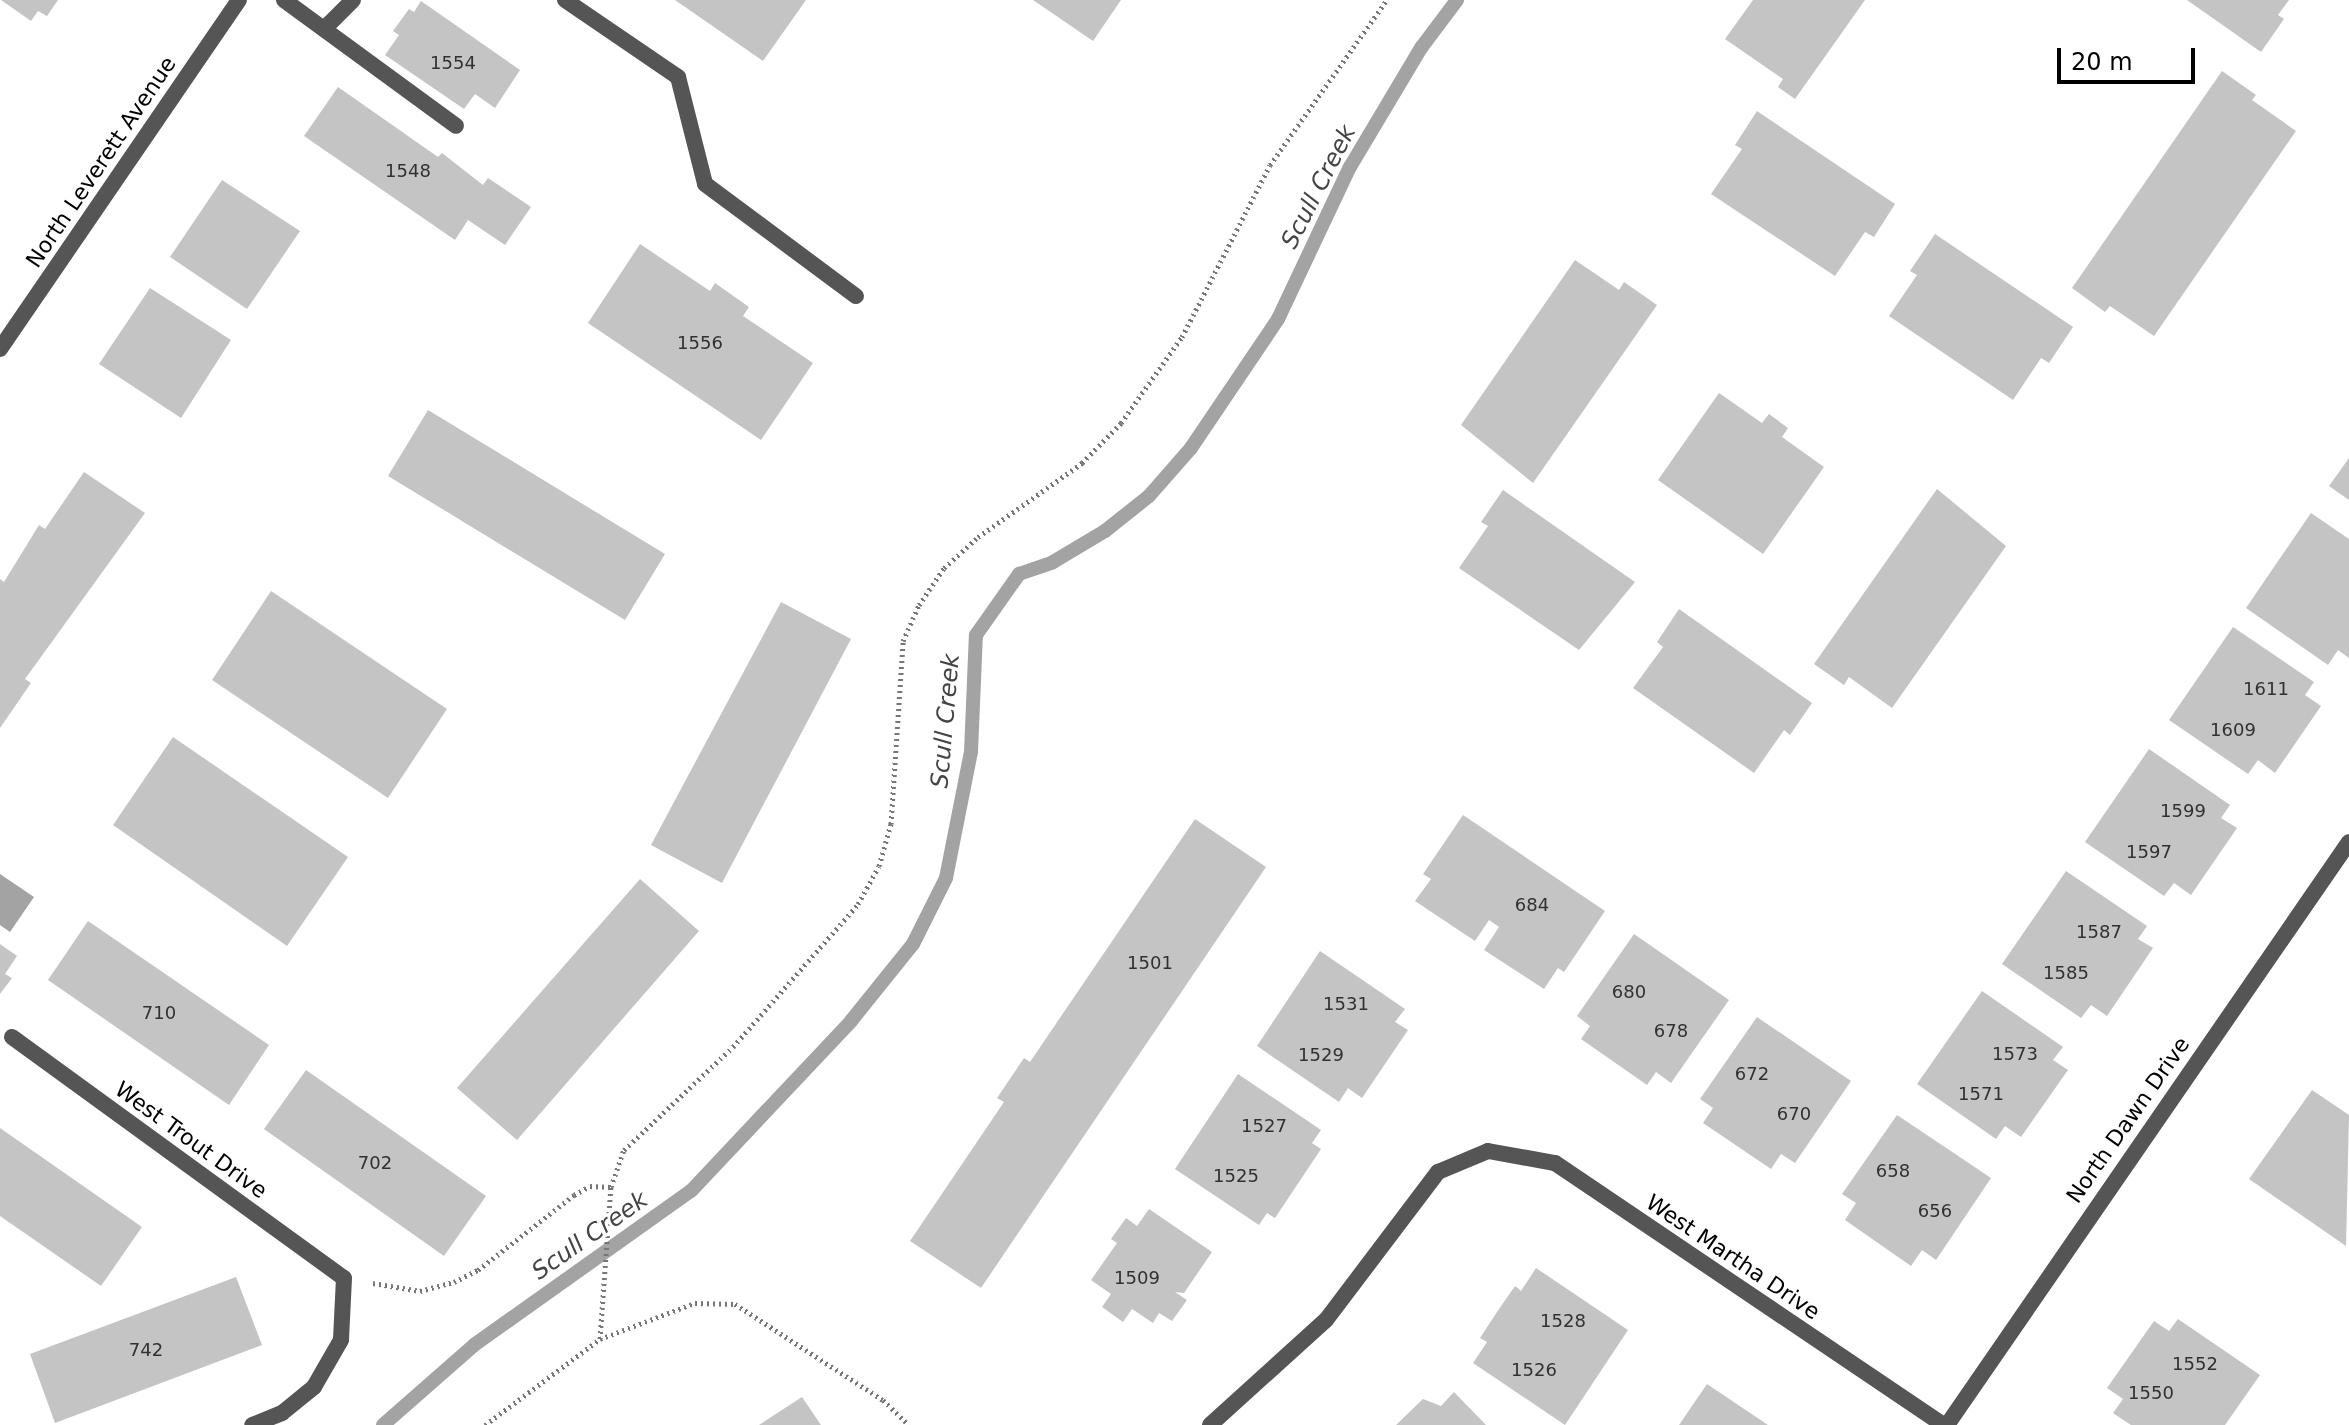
<!DOCTYPE html>
<html>
<head>
<meta charset="utf-8">
<style>
	body { margin:0 }
	#map { position:relative; width:2349px; height:1425px; overflow:hidden; background:#fff; font-family:"DejaVu Sans",sans-serif }
	div>[style] { position:absolute }
	.water>* { inset:0; background:#a3a3a3 }
	.stream>* { height:14px; margin:-7px; padding:0 7px; transform-origin:7px; border-radius:7px; background:#a3a3a3 }
	.building>* { inset:0; background:#c4c4c4 }
	.path>* { height:5px; margin-top:-2.5px; transform-origin:0; background:repeating-linear-gradient(90deg,#777 0 2px,transparent 0 6px) }
	.service>* { height:16px; margin:-8px; padding:0 8px; transform-origin:8px; border-radius:8px; background:#555 }
	.minor>* { height:16px; margin:-8px; padding:0 8px; transform-origin:8px; border-radius:8px; background:#555 }
	.tertiary>* { height:16px; margin:-8px; padding:0 8px; transform-origin:8px; border-radius:8px; background:#555 }
	span { translate:-50% -50%; white-space:nowrap; text-align:center; line-height:1.15; -webkit-text-stroke:6px #fff; paint-order:stroke }
	.number-label { font-size:18px; color:#313131 }
	.number-label span { -webkit-text-stroke-width:0 }
	.street-label { font-size:22px; color:#000 }
	.water-label { font-size:24px; color:#444; font-style:italic }
	.scale { position:absolute; left:2057px; top:48px; width:138px; height:36px; box-sizing:border-box; border:4px solid #000; border-top:0; padding-left:10px; font-size:24px; line-height:28px; white-space:nowrap; color:#000; -webkit-text-stroke:6px #fff; paint-order:stroke }
</style>
</head>
<body>
<div id="map">
	<div class="water">
		<div style="clip-path:polygon(0 874px,34px 897px,10px 932px,0 925px)"></div>
	</div>
	<div class="stream">
		<div style="left:383px;top:1425px;width:121px;rotate:-41.3deg"></div>
		<div style="left:474px;top:1345px;width:266px;rotate:-35.4deg"></div>
		<div style="left:691px;top:1191px;width:233px;rotate:-46.7deg"></div>
		<div style="left:851px;top:1021px;width:99px;rotate:-51.2deg"></div>
		<div style="left:913px;top:944px;width:74px;rotate:-63.4deg"></div>
		<div style="left:946px;top:878px;width:128px;rotate:-78.8deg"></div>
		<div style="left:971px;top:752px;width:117px;rotate:-87.6deg"></div>
		<div style="left:976px;top:635px;width:75px;rotate:-54.8deg"></div>
		<div style="left:1019px;top:574px;width:36px;rotate:-19deg"></div>
		<div style="left:1053px;top:562px;width:61px;rotate:-30.8deg"></div>
		<div style="left:1105px;top:531px;width:56px;rotate:-38.5deg"></div>
		<div style="left:1149px;top:496px;width:64px;rotate:-48.8deg"></div>
		<div style="left:1191px;top:448px;width:156px;rotate:-56deg"></div>
		<div style="left:1278px;top:319px;width:168px;rotate:-64.7deg"></div>
		<div style="left:1350px;top:167px;width:139px;rotate:-59.2deg"></div>
		<div style="left:1421px;top:48px;width:60px;rotate:-53.1deg"></div>
	</div>
	<div class="building">
		<div style="clip-path:polygon(1px 0,58px 0,47px 16px,38px 11px,31px 21px)"></div>
		<div style="clip-path:polygon(675px 0,806px 0,763px 61px)"></div>
		<div style="clip-path:polygon(1033px 0,1121px 0,1093px 41px)"></div>
		<div style="clip-path:polygon(1753px 0,1865px 0,1795px 99px,1778px 87px,1783px 79px,1725px 39px)"></div>
		<div style="clip-path:polygon(2187px 0,2289px 0,2278px 15px,2284px 19px,2261px 52px)"></div>
		<div style="clip-path:polygon(421px 1px,520px 70px,495px 108px,475px 94px,464px 109px,385px 55px,399px 35px,393px 31px,409px 9px,414px 12px)"></div>
		<div style="clip-path:polygon(2222px 71px,2256px 95px,2252px 100px,2296px 131px,2154px 336px,2110px 306px,2105px 312px,2072px 288px)"></div>
		<div style="clip-path:polygon(338px 87px,438px 157px,442px 153px,483px 185px,488px 178px,531px 207px,505px 245px,468px 220px,455px 240px,304px 136px)"></div>
		<div style="clip-path:polygon(1757px 111px,1895px 204px,1874px 237px,1865px 232px,1835px 276px,1711px 194px,1742px 149px,1735px 145px)"></div>
		<div style="clip-path:polygon(222px 180px,300px 231px,247px 309px,170px 257px)"></div>
		<div style="clip-path:polygon(1935px 234px,2073px 327px,2049px 363px,2041px 358px,2013px 400px,1889px 316px,1917px 275px,1910px 271px)"></div>
		<div style="clip-path:polygon(640px 244px,710px 291px,715px 283px,749px 307px,743px 316px,813px 363px,761px 440px,588px 323px)"></div>
		<div style="clip-path:polygon(1575px 260px,1619px 290px,1624px 282px,1657px 305px,1533px 483px,1461px 425px)"></div>
		<div style="clip-path:polygon(150px 288px,231px 340px,181px 418px,99px 364px)"></div>
		<div style="clip-path:polygon(1719px 393px,1762px 423px,1769px 414px,1788px 428px,1782px 437px,1824px 467px,1763px 554px,1658px 480px)"></div>
		<div style="clip-path:polygon(428px 410px,665px 554px,625px 620px,388px 476px)"></div>
		<div style="clip-path:polygon(2349px 458px,2349px 500px,2329px 486px)"></div>
		<div style="clip-path:polygon(84px 472px,145px 513px,25px 679px,31px 683px,0 728px,0 579px,4px 582px,39px 525px,45px 529px)"></div>
		<div style="clip-path:polygon(1937px 489px,2006px 546px,1892px 708px,1849px 677px,1844px 685px,1814px 664px)"></div>
		<div style="clip-path:polygon(1503px 490px,1635px 582px,1579px 650px,1459px 568px,1488px 526px,1481px 522px)"></div>
		<div style="clip-path:polygon(2311px 513px,2349px 539px,2349px 658px,2338px 650px,2328px 665px,2246px 608px)"></div>
		<div style="clip-path:polygon(271px 591px,447px 709px,388px 798px,212px 680px)"></div>
		<div style="clip-path:polygon(781px 602px,851px 639px,722px 883px,651px 845px)"></div>
		<div style="clip-path:polygon(1679px 609px,1812px 703px,1790px 735px,1784px 730px,1754px 773px,1633px 688px,1663px 647px,1657px 642px)"></div>
		<div style="clip-path:polygon(2233px 627px,2314px 682px,2305px 695px,2321px 706px,2275px 773px,2258px 760px,2248px 774px,2169px 720px)"></div>
		<div style="clip-path:polygon(173px 737px,348px 857px,287px 946px,113px 825px)"></div>
		<div style="clip-path:polygon(2149px 749px,2230px 805px,2221px 818px,2237px 828px,2191px 895px,2174px 883px,2164px 896px,2085px 842px)"></div>
		<div style="clip-path:polygon(1463px 815px,1605px 911px,1564px 972px,1558px 968px,1544px 989px,1484px 950px,1499px 927px,1489px 920px,1475px 941px,1415px 901px,1431px 879px,1423px 874px)"></div>
		<div style="clip-path:polygon(1195px 819px,1266px 867px,981px 1288px,910px 1241px,1004px 1102px,997px 1098px,1024px 1058px,1030px 1062px)"></div>
		<div style="clip-path:polygon(2066px 871px,2147px 926px,2138px 939px,2153px 948px,2107px 1016px,2091px 1005px,2081px 1018px,2002px 964px)"></div>
		<div style="clip-path:polygon(640px 879px,699px 931px,517px 1140px,457px 1088px)"></div>
		<div style="clip-path:polygon(88px 921px,269px 1045px,229px 1105px,48px 980px)"></div>
		<div style="clip-path:polygon(1634px 934px,1729px 1000px,1671px 1083px,1656px 1072px,1647px 1085px,1581px 1039px,1590px 1026px,1577px 1016px)"></div>
		<div style="clip-path:polygon(0 944px,17px 956px,5px 974px,12px 978px,0 994px)"></div>
		<div style="clip-path:polygon(1320px 951px,1405px 1009px,1395px 1022px,1408px 1030px,1362px 1098px,1348px 1088px,1339px 1102px,1257px 1046px)"></div>
		<div style="clip-path:polygon(1982px 991px,2063px 1047px,2053px 1060px,2068px 1070px,2021px 1137px,2005px 1126px,1996px 1139px,1917px 1084px)"></div>
		<div style="clip-path:polygon(1757px 1017px,1851px 1081px,1795px 1163px,1781px 1154px,1771px 1169px,1703px 1123px,1713px 1108px,1700px 1099px)"></div>
		<div style="clip-path:polygon(306px 1070px,486px 1196px,444px 1256px,264px 1129px)"></div>
		<div style="clip-path:polygon(1238px 1074px,1321px 1130px,1312px 1143px,1321px 1149px,1275px 1218px,1267px 1213px,1259px 1225px,1175px 1169px)"></div>
		<div style="clip-path:polygon(2312px 1090px,2349px 1115px,2346px 1246px,2249px 1179px)"></div>
		<div style="clip-path:polygon(1897px 1115px,1991px 1178px,1936px 1260px,1922px 1250px,1911px 1266px,1845px 1220px,1856px 1203px,1842px 1194px)"></div>
		<div style="clip-path:polygon(0 1128px,142px 1227px,101px 1286px,0 1216px)"></div>
		<div style="clip-path:polygon(1149px 1209px,1212px 1252px,1184px 1293px,1175px 1292px,1187px 1300px,1172px 1321px,1159px 1313px,1153px 1323px,1132px 1309px,1123px 1322px,1102px 1307px,1111px 1294px,1091px 1280px,1117px 1243px,1111px 1239px,1126px 1218px,1137px 1226px)"></div>
		<div style="clip-path:polygon(1536px 1268px,1628px 1330px,1565px 1425px,1473px 1363px,1487px 1342px,1480px 1338px,1497px 1312px,1515px 1286px,1521px 1291px)"></div>
		<div style="clip-path:polygon(236px 1277px,262px 1345px,55px 1423px,30px 1354px)"></div>
		<div style="clip-path:polygon(2178px 1319px,2260px 1375px,2225px 1425px,2131px 1425px,2113px 1413px,2123px 1399px,2107px 1388px,2154px 1321px,2169px 1331px)"></div>
		<div style="clip-path:polygon(1707px 1384px,1768px 1425px,1679px 1425px)"></div>
		<div style="clip-path:polygon(1454px 1392px,1486px 1425px,1396px 1425px,1423px 1399px,1441px 1406px)"></div>
		<div style="clip-path:polygon(802px 1397px,821px 1425px,759px 1425px)"></div>
	</div>
	<div class="path">
		<div style="left:373px;top:1283px;width:48px;rotate:9.7deg"></div>
		<div style="left:420px;top:1291px;width:35px;rotate:-15deg"></div>
		<div style="left:454px;top:1282px;width:27px;rotate:-27deg"></div>
		<div style="left:478px;top:1270px;width:122px;rotate:-38deg"></div>
		<div style="left:574px;top:1195px;width:18px;rotate:-29deg"></div>
		<div style="left:590px;top:1186px;width:21px;rotate:3deg"></div>
		<div style="left:600px;top:1339px;width:102px;rotate:-20.8deg"></div>
		<div style="left:695px;top:1303px;width:40px;rotate:1.4deg"></div>
		<div style="left:735px;top:1304px;width:176px;rotate:33deg"></div>
		<div style="left:883px;top:1400px;width:36px;rotate:44deg"></div>
		<div style="left:485px;top:1425px;width:144px;rotate:-36.8deg"></div>
		<div style="left:600px;top:1339px;width:152px;rotate:-85.9deg"></div>
		<div style="left:611px;top:1187px;width:39px;rotate:-71deg"></div>
		<div style="left:624px;top:1150px;width:150px;rotate:-43.4deg"></div>
		<div style="left:733px;top:1047px;width:190px;rotate:-48.8deg"></div>
		<div style="left:858px;top:904px;width:43px;rotate:-61.1deg"></div>
		<div style="left:879px;top:866px;width:44px;rotate:-74.1deg"></div>
		<div style="left:891px;top:824px;width:183px;rotate:-86.2deg"></div>
		<div style="left:903px;top:641px;width:39px;rotate:-66deg"></div>
		<div style="left:919px;top:605px;width:45px;rotate:-56deg"></div>
		<div style="left:944px;top:568px;width:46px;rotate:-42.4deg"></div>
		<div style="left:978px;top:537px;width:128px;rotate:-35.4deg"></div>
		<div style="left:1082px;top:463px;width:56px;rotate:-45.7deg"></div>
		<div style="left:1121px;top:423px;width:105px;rotate:-54.7deg"></div>
		<div style="left:1182px;top:337px;width:193px;rotate:-62.9deg"></div>
		<div style="left:1270px;top:165px;width:202px;rotate:-54.7deg"></div>
	</div>
	<div class="service">
		<div style="left:284px;top:0;width:213px;rotate:36.2deg"></div>
		<div style="left:565px;top:0;width:137px;rotate:34.3deg"></div>
		<div style="left:678px;top:77px;width:110px;rotate:75.8deg"></div>
		<div style="left:705px;top:184px;width:188px;rotate:36.6deg"></div>
		<div style="left:324px;top:29px;width:41px;rotate:-45deg"></div>
		<div style="left:12px;top:1037px;width:410px;rotate:36deg"></div>
		<div style="left:344px;top:1278px;width:62px;rotate:92.8deg"></div>
		<div style="left:341px;top:1340px;width:54px;rotate:119.9deg"></div>
		<div style="left:314px;top:1387px;width:41px;rotate:140.9deg"></div>
		<div style="left:282px;top:1413px;width:32px;rotate:158deg"></div>
	</div>
	<div class="minor">
		<div style="left:1210px;top:1425px;width:156px;rotate:-42.2deg"></div>
		<div style="left:1326px;top:1320px;width:186px;rotate:-52.9deg"></div>
		<div style="left:1438px;top:1172px;width:54px;rotate:-22.8deg"></div>
		<div style="left:1488px;top:1151px;width:68px;rotate:10.2deg"></div>
		<div style="left:1555px;top:1163px;width:468px;rotate:34deg"></div>
		<div style="left:1947px;top:1425px;width:708px;rotate:-55.41deg"></div>
	</div>
	<div class="tertiary">
		<div style="left:0;top:349px;width:423px;rotate:-55.6deg"></div>
	</div>
	<div class="number-label">
		<span style="left:453px;top:63px">1554</span>
		<span style="left:408px;top:171px">1548</span>
		<span style="left:700px;top:343px">1556</span>
		<span style="left:2266px;top:689px">1611</span>
		<span style="left:2233px;top:730px">1609</span>
		<span style="left:2183px;top:811px">1599</span>
		<span style="left:2149px;top:852px">1597</span>
		<span style="left:1532px;top:905px">684</span>
		<span style="left:2099px;top:932px">1587</span>
		<span style="left:1150px;top:963px">1501</span>
		<span style="left:2066px;top:973px">1585</span>
		<span style="left:1629px;top:992px">680</span>
		<span style="left:1346px;top:1004px">1531</span>
		<span style="left:159px;top:1013px">710</span>
		<span style="left:1671px;top:1031px">678</span>
		<span style="left:2015px;top:1054px">1573</span>
		<span style="left:1321px;top:1055px">1529</span>
		<span style="left:1752px;top:1074px">672</span>
		<span style="left:1981px;top:1094px">1571</span>
		<span style="left:1794px;top:1114px">670</span>
		<span style="left:1264px;top:1126px">1527</span>
		<span style="left:375px;top:1163px">702</span>
		<span style="left:1893px;top:1171px">658</span>
		<span style="left:1236px;top:1176px">1525</span>
		<span style="left:1935px;top:1211px">656</span>
		<span style="left:1137px;top:1278px">1509</span>
		<span style="left:1563px;top:1321px">1528</span>
		<span style="left:146px;top:1350px">742</span>
		<span style="left:2195px;top:1364px">1552</span>
		<span style="left:1534px;top:1370px">1526</span>
		<span style="left:2151px;top:1393px">1550</span>
	</div>
	<div class="street-label">
		<span style="left:101px;top:162px;rotate:-56deg">North Leverett Avenue</span>
		<span style="left:2128px;top:1120px;rotate:-55deg">North Dawn Drive</span>
		<span style="left:191px;top:1140px;rotate:36deg">West Trout Drive</span>
		<span style="left:1733px;top:1257px;rotate:34deg">West Martha Drive</span>
	</div>
	<div class="water-label">
		<span style="left:1319px;top:187px;rotate:-63deg">Scull Creek</span>
		<span style="left:946px;top:721px;rotate:-85deg">Scull Creek</span>
		<span style="left:590px;top:1236px;rotate:-35deg">Scull Creek</span>
	</div>
	<div class="scale">20 m</div>
</div>
</body>
</html>
